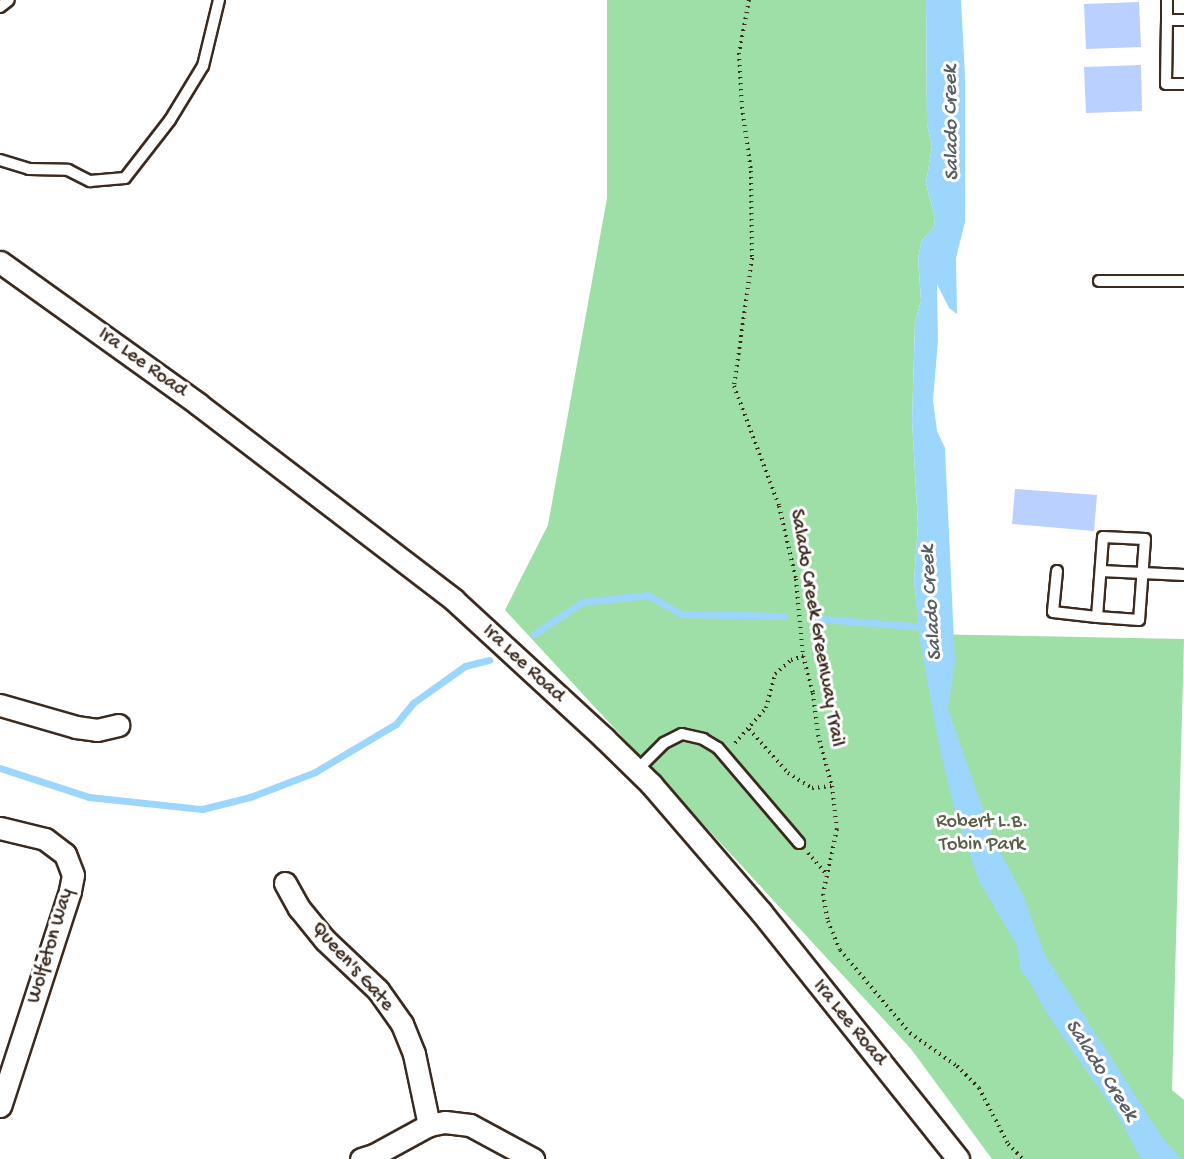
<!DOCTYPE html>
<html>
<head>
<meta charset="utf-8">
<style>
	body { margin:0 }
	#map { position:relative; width:1184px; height:1159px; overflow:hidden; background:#fff; font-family:"Gochi Hand",sans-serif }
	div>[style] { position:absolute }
	.green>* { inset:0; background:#9edea7 }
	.water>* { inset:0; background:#9dd6fd }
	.stream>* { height:7px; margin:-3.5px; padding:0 3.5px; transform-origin:3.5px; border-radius:3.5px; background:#9dd6fd }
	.building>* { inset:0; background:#bad0ff }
	.path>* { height:4px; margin-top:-2px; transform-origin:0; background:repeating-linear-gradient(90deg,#3b2a1e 0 1.5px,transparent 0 6px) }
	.roads { filter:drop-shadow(2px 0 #3b2a1e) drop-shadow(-2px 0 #3b2a1e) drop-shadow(0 2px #3b2a1e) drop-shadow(0 -2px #3b2a1e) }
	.lane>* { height:10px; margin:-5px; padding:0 5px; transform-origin:5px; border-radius:5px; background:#fff }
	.street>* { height:21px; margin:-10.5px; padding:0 10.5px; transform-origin:10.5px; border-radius:10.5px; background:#fff }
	span { translate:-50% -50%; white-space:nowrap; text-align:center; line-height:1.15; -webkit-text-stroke:6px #fff; paint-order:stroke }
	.street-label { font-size:20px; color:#3b2a1e }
	.park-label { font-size:20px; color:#596047 }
	.water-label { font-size:21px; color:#585e61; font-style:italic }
</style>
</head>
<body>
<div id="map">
	<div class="green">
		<div style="clip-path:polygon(607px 0,926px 0,927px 124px,932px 146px,926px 183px,935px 218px,934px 227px,922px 240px,918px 258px,921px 301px,915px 322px,912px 421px,918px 524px,914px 581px,920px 634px,1184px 639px,1172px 1090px,1184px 1100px,1184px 1159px,992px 1159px,911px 1049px,505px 610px,548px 525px,607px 198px)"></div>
	</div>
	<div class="water">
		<div style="clip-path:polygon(926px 0,961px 0,965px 75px,965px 222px,956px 258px,957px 314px,949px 308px,937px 284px,938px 341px,933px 400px,937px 431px,945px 448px,955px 662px,948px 709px,993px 838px,1023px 895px,1045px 955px,1162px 1137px,1181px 1159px,1141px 1159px,1117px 1114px,1049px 1017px,1028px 979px,1021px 972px,1017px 946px,979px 881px,955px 812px,940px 749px,920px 642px,914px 581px,918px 524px,912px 421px,915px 322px,921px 301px,918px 258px,922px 240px,934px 227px,935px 218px,926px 183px,932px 146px,927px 124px)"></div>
	</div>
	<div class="stream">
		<div style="left:810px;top:618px;width:117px;rotate:4.4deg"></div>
		<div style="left:534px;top:634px;width:58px;rotate:-33.7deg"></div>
		<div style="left:582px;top:602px;width:66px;rotate:-6.1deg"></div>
		<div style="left:648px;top:595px;width:38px;rotate:30deg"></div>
		<div style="left:681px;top:614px;width:103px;rotate:1.1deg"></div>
		<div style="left:0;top:768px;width:94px;rotate:18deg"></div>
		<div style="left:89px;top:797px;width:114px;rotate:6.1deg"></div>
		<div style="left:202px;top:809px;width:49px;rotate:-14deg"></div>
		<div style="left:250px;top:797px;width:70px;rotate:-21deg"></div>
		<div style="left:315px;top:772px;width:94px;rotate:-30.7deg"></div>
		<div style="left:396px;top:724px;width:27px;rotate:-51deg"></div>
		<div style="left:413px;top:703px;width:64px;rotate:-35.4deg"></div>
		<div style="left:465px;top:666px;width:25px;rotate:-14deg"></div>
	</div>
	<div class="building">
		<div style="clip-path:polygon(1139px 2px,1141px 47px,1086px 49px,1084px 4px)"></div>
		<div style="clip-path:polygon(1141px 65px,1142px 111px,1086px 113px,1084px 67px)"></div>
		<div style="clip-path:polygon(1015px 489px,1097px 495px,1094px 531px,1012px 524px)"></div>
	</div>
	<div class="path">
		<div style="left:749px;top:0;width:54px;rotate:100.7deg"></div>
		<div style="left:739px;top:53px;width:54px;rotate:86.8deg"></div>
		<div style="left:742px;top:107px;width:65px;rotate:82deg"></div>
		<div style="left:751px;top:171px;width:87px;rotate:89.3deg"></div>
		<div style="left:752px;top:258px;width:129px;rotate:98deg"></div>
		<div style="left:734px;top:386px;width:128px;rotate:69.4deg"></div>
		<div style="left:779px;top:506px;width:75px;rotate:76.9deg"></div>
		<div style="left:796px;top:579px;width:77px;rotate:84.8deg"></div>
		<div style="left:803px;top:656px;width:38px;rotate:75deg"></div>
		<div style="left:813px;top:693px;width:42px;rotate:83.2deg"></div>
		<div style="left:818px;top:735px;width:53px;rotate:74.6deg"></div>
		<div style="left:832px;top:786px;width:43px;rotate:83.4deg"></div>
		<div style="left:837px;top:829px;width:66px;rotate:102.2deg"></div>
		<div style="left:823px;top:894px;width:27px;rotate:80deg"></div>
		<div style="left:828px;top:921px;width:31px;rotate:68deg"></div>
		<div style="left:840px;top:950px;width:109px;rotate:49.9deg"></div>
		<div style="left:910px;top:1033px;width:57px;rotate:35.1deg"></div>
		<div style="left:957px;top:1066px;width:31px;rotate:45deg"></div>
		<div style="left:979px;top:1088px;width:63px;rotate:62.6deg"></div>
		<div style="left:1008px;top:1144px;width:21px;rotate:45deg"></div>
		<div style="left:749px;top:729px;width:59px;rotate:48.4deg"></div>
		<div style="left:788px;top:773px;width:28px;rotate:32deg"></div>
		<div style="left:812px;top:788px;width:20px;rotate:-6deg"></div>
		<div style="left:735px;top:743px;width:47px;rotate:-48.5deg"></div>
		<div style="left:766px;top:708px;width:35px;rotate:-75deg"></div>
		<div style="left:775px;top:674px;width:21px;rotate:-41deg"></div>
		<div style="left:791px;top:660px;width:13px;rotate:-18deg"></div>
		<div style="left:808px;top:853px;width:29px;rotate:49deg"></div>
	</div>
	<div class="roads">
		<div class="lane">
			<div style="left:1167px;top:0;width:20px;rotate:90deg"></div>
			<div style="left:1167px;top:20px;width:17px"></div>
			<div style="left:0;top:7px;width:11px;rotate:-38deg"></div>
			<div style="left:1167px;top:20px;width:64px;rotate:90.9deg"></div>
			<div style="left:1166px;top:84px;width:18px"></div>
			<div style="left:0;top:160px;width:30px;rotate:17deg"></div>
			<div style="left:29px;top:169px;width:39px;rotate:1deg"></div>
			<div style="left:68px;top:170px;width:25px;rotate:27deg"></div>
			<div style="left:90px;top:181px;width:35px;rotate:-5deg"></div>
			<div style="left:125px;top:178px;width:73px;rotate:-52.2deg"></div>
			<div style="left:170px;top:120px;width:63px;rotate:-58.6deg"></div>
			<div style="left:203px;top:66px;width:68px;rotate:-76.4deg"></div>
			<div style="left:1099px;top:281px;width:85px"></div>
			<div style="left:1103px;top:537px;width:42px;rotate:2.7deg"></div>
			<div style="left:1145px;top:539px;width:81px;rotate:94.2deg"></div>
			<div style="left:1139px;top:620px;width:42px;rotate:-175.9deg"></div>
			<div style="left:1097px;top:617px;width:80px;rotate:-85.7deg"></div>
			<div style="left:1057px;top:571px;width:41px;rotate:95.6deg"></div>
			<div style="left:1053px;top:612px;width:44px;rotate:6.5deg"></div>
			<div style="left:1101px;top:571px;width:83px;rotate:2.8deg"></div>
			<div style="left:637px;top:770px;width:38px;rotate:-45deg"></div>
			<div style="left:664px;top:743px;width:20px;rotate:-27deg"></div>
			<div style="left:682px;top:734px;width:22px;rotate:13deg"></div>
			<div style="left:703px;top:739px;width:17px;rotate:31deg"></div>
			<div style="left:718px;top:748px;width:125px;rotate:49.5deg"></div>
		</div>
		<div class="street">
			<div style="left:0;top:262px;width:244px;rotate:35.6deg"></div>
			<div style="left:198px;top:404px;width:322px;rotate:37.4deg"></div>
			<div style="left:454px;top:600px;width:204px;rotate:42.6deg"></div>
			<div style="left:604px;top:738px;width:66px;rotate:44.4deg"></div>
			<div style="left:651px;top:784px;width:169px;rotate:49.3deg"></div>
			<div style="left:761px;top:912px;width:316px;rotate:51.4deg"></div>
			<div style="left:0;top:705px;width:79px;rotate:16.1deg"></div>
			<div style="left:76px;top:727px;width:21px;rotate:8deg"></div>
			<div style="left:97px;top:730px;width:22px;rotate:-13deg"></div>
			<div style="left:0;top:828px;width:46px;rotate:13.7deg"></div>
			<div style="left:45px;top:839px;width:25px;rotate:37deg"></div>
			<div style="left:65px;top:854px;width:22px;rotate:69deg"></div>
			<div style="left:73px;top:875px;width:16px;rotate:101deg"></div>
			<div style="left:70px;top:891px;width:226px;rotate:108deg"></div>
			<div style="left:285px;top:883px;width:29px;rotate:61deg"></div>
			<div style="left:299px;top:908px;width:41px;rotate:50.9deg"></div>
			<div style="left:325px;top:940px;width:73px;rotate:43.3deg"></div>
			<div style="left:378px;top:990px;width:42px;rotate:54.8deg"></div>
			<div style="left:402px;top:1024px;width:32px;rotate:68deg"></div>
			<div style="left:414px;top:1054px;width:73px;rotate:78.1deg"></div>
			<div style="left:361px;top:1159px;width:14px;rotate:-17deg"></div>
			<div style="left:374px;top:1155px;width:63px;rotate:-28.6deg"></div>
			<div style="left:429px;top:1125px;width:16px;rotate:-11deg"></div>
			<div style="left:445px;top:1122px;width:25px;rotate:7deg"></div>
			<div style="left:470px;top:1125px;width:72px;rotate:28.4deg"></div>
		</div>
	</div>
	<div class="street-label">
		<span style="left:142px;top:363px;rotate:36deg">Ira Lee Road</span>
		<span style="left:816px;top:628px;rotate:80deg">Salado Creek Greenway Trail</span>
		<span style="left:523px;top:664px;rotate:43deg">Ira Lee Road</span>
		<span style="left:51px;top:946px;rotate:-73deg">Wolfeton Way</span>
		<span style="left:352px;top:967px;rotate:48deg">Queen's Gate</span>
		<span style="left:849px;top:1023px;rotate:51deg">Ira Lee Road</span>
	</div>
	<div class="park-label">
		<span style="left:982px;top:834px">Robert L.B.<br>Tobin Park</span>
	</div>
	<div class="water-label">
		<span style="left:953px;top:123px;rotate:-91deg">Salado Creek</span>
		<span style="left:933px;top:603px;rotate:-94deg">Salado Creek</span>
		<span style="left:1100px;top:1071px;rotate:57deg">Salado Creek</span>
	</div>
</div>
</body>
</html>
